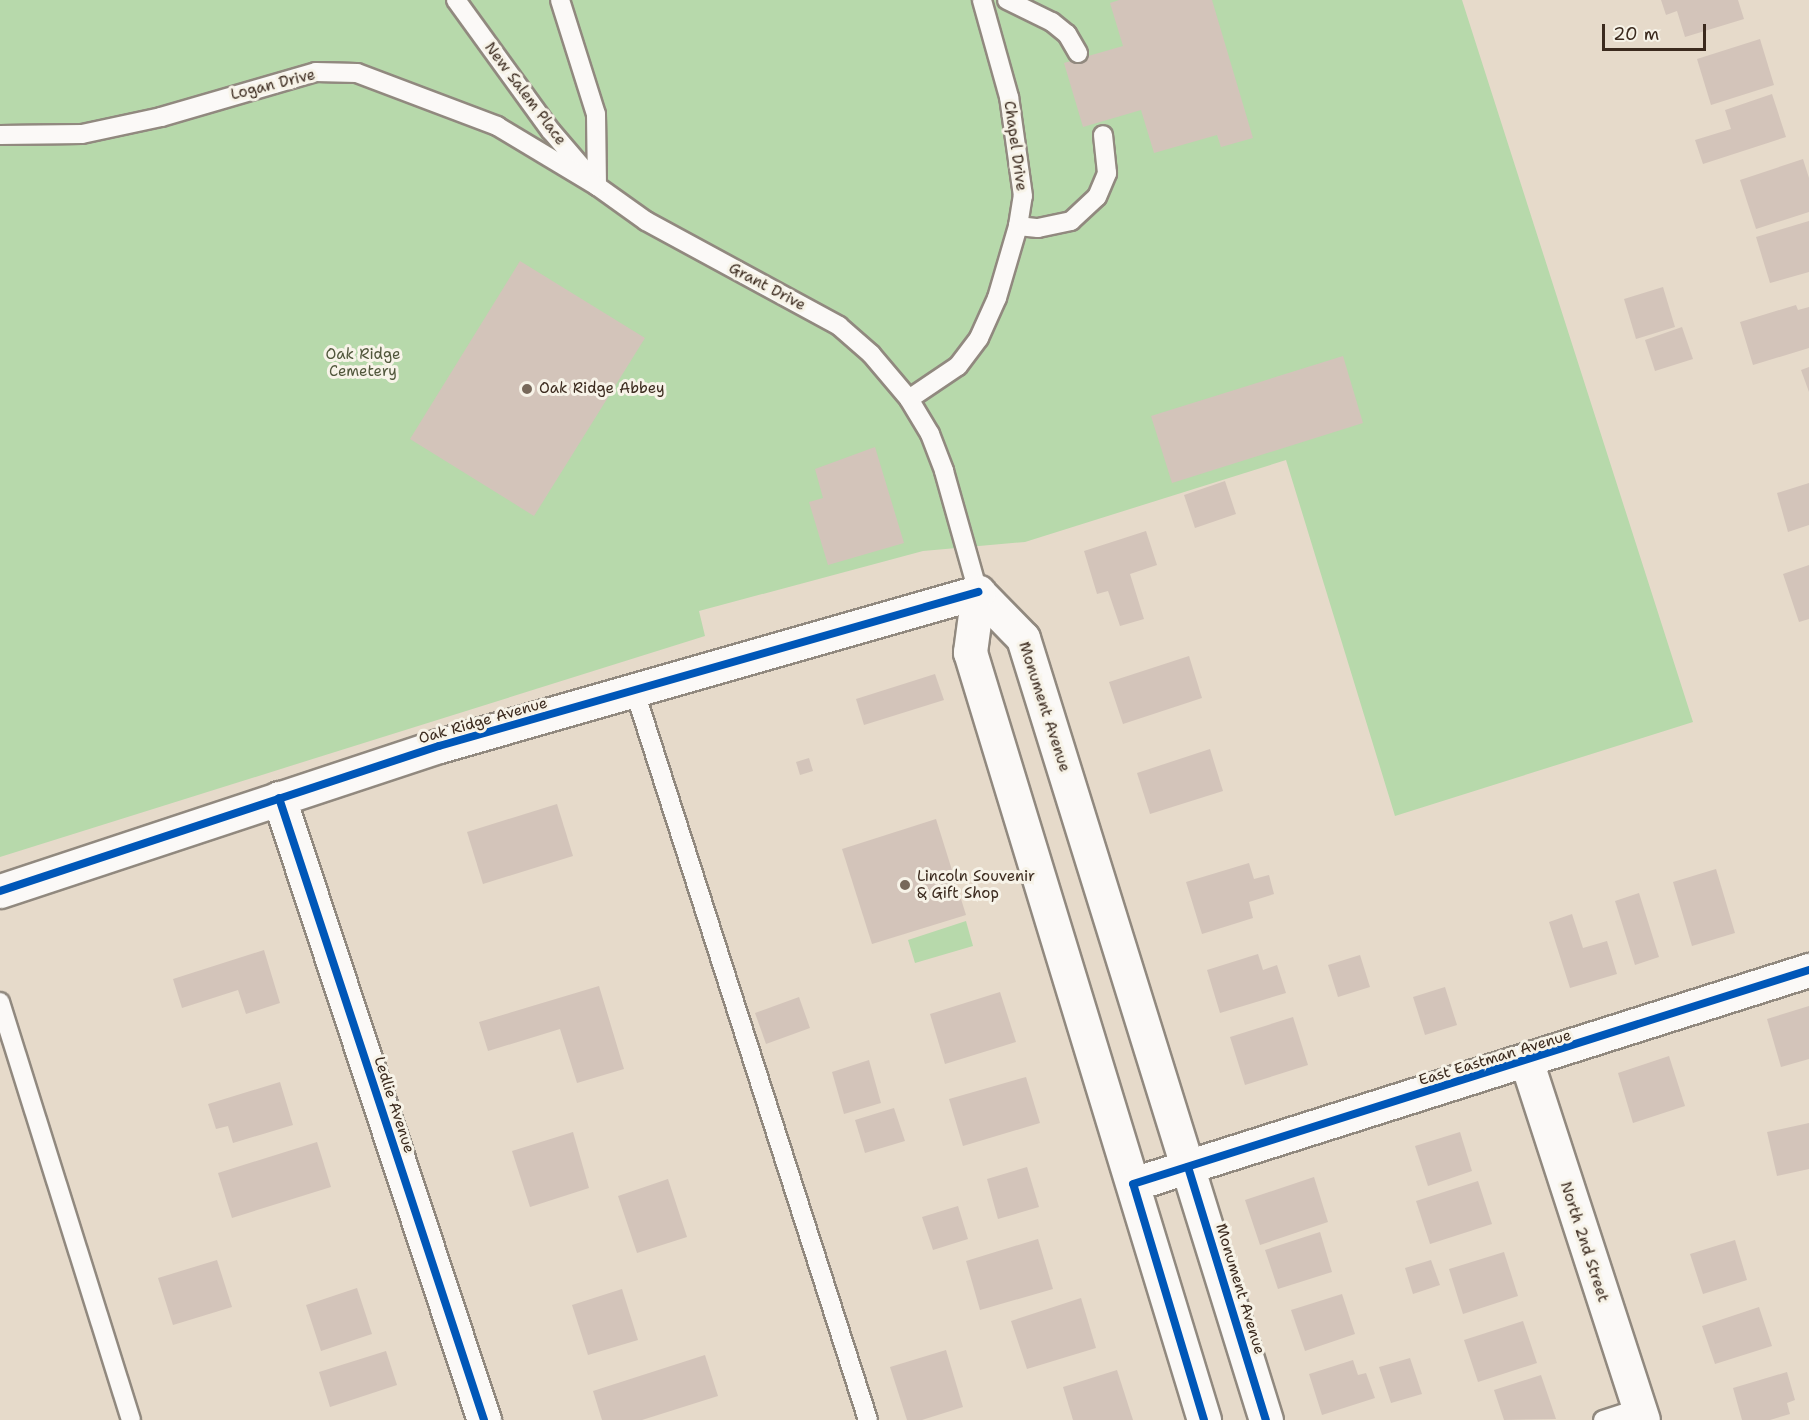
<!DOCTYPE html>
<html>
<head>
<meta charset="utf-8">
<style>
	body { margin:0 }
	#map { position:relative; width:1809px; height:1420px; overflow:hidden; background:#e6daca; font-family:"Shantell Sans",sans-serif }
	div>[style] { position:absolute }
	.green>* { inset:0; background:#b7d9ab }
	.building>* { inset:0; background:#d3c4ba }
	.roads { filter:drop-shadow(2px 0 #91897f) drop-shadow(-2px 0 #91897f) drop-shadow(0 2px #91897f) drop-shadow(0 -2px #91897f) }
	.lane>* { height:18px; margin:-9px; padding:0 9px; transform-origin:9px; border-radius:9px; background:#fbf9f7 }
	.street>* { height:33px; margin:-16.5px; padding:0 16.5px; transform-origin:16.5px; border-radius:16.5px; background:#fbf9f7 }
	.cycleway>* { height:8px; margin:-4px; padding:0 4px; transform-origin:4px; border-radius:4px; background:#0057b8 }
	.dots>* { width:16px; height:16px; translate:-50% -50%; box-sizing:border-box; border:3px solid #f7f3e8; border-radius:50% }
	span { translate:-50% -50%; white-space:nowrap; text-align:center; line-height:1.15; -webkit-text-stroke:6px #f7f3e8; paint-order:stroke }
	.street-label { font-size:15px; color:#3b2a1e }
	.park-label { font-size:15px; color:#50563b }
	.poi-label { font-size:15px; color:#3b2a1e }
	.left { translate:0 -50%; text-align:left }
	.scale { position:absolute; left:1602px; top:24px; width:104px; height:27px; box-sizing:border-box; border:3px solid #3b2a1e; border-top:0; padding-left:8px; font-size:18px; line-height:21px; white-space:nowrap; color:#3b2a1e; -webkit-text-stroke:4px #f7f3e8; paint-order:stroke }
</style>
</head>
<body>
<div id="map">
	<div class="green">
		<div style="clip-path:polygon(0 0,1462px 0,1693px 722px,1395px 816px,1286px 460px,1025px 542px,923px 551px,699px 611px,705px 636px,0 857px)"></div>
		<div style="clip-path:polygon(966px 921px,973px 946px,915px 963px,908px 940px)"></div>
	</div>
	<div class="building">
		<div style="clip-path:polygon(1119px 0,1212px 0,1253px 138px,1221px 147px,1217px 135px,1154px 153px,1141px 110px,1083px 127px,1064px 63px,1123px 46px,1110px 3px)"></div>
		<div style="clip-path:polygon(1661px 0,1738px 0,1744px 19px,1685px 37px,1677px 11px,1666px 15px)"></div>
		<div style="clip-path:polygon(1760px 39px,1774px 85px,1711px 105px,1697px 59px)"></div>
		<div style="clip-path:polygon(1772px 94px,1786px 137px,1703px 164px,1695px 140px,1731px 129px,1725px 110px)"></div>
		<div style="clip-path:polygon(1803px 159px,1809px 178px,1809px 212px,1756px 229px,1740px 180px)"></div>
		<div style="clip-path:polygon(1809px 221px,1809px 272px,1770px 283px,1756px 237px)"></div>
		<div style="clip-path:polygon(520px 261px,645px 338px,534px 516px,410px 439px)"></div>
		<div style="clip-path:polygon(1663px 287px,1675px 327px,1636px 339px,1624px 299px)"></div>
		<div style="clip-path:polygon(1796px 305px,1798px 310px,1809px 307px,1809px 348px,1753px 365px,1740px 322px)"></div>
		<div style="clip-path:polygon(1682px 327px,1693px 359px,1655px 371px,1645px 340px)"></div>
		<div style="clip-path:polygon(1343px 356px,1363px 423px,1172px 483px,1151px 416px)"></div>
		<div style="clip-path:polygon(1809px 367px,1809px 392px,1801px 370px)"></div>
		<div style="clip-path:polygon(875px 447px,904px 543px,828px 565px,809px 502px,823px 498px,815px 469px)"></div>
		<div style="clip-path:polygon(1225px 481px,1236px 514px,1195px 528px,1184px 495px)"></div>
		<div style="clip-path:polygon(1809px 483px,1809px 525px,1788px 532px,1777px 493px)"></div>
		<div style="clip-path:polygon(1146px 531px,1157px 565px,1130px 574px,1144px 619px,1120px 626px,1108px 591px,1097px 594px,1084px 551px)"></div>
		<div style="clip-path:polygon(1809px 565px,1809px 619px,1799px 622px,1783px 574px)"></div>
		<div style="clip-path:polygon(1189px 656px,1202px 698px,1123px 724px,1109px 682px)"></div>
		<div style="clip-path:polygon(935px 674px,944px 700px,864px 725px,856px 699px)"></div>
		<div style="clip-path:polygon(1210px 749px,1223px 791px,1150px 814px,1137px 773px)"></div>
		<div style="clip-path:polygon(809px 758px,813px 771px,800px 775px,796px 762px)"></div>
		<div style="clip-path:polygon(557px 804px,573px 856px,483px 884px,467px 832px)"></div>
		<div style="clip-path:polygon(936px 819px,966px 915px,872px 944px,842px 849px)"></div>
		<div style="clip-path:polygon(1249px 863px,1254px 879px,1269px 875px,1274px 894px,1249px 902px,1253px 918px,1202px 934px,1186px 882px)"></div>
		<div style="clip-path:polygon(1716px 869px,1735px 933px,1692px 946px,1673px 882px)"></div>
		<div style="clip-path:polygon(1639px 893px,1659px 957px,1635px 965px,1615px 901px)"></div>
		<div style="clip-path:polygon(1572px 914px,1583px 948px,1607px 941px,1617px 974px,1570px 988px,1549px 922px)"></div>
		<div style="clip-path:polygon(264px 950px,280px 1003px,246px 1014px,238px 990px,182px 1008px,173px 979px)"></div>
		<div style="clip-path:polygon(1258px 954px,1263px 970px,1277px 965px,1286px 993px,1220px 1013px,1207px 970px)"></div>
		<div style="clip-path:polygon(1360px 955px,1370px 987px,1338px 997px,1328px 965px)"></div>
		<div style="clip-path:polygon(599px 986px,624px 1069px,577px 1083px,560px 1029px,488px 1051px,479px 1022px)"></div>
		<div style="clip-path:polygon(1445px 987px,1457px 1025px,1425px 1035px,1413px 997px)"></div>
		<div style="clip-path:polygon(1000px 992px,1016px 1042px,945px 1064px,930px 1014px)"></div>
		<div style="clip-path:polygon(799px 997px,810px 1028px,766px 1044px,755px 1013px)"></div>
		<div style="clip-path:polygon(1809px 1006px,1809px 1059px,1781px 1067px,1767px 1019px)"></div>
		<div style="clip-path:polygon(1293px 1017px,1308px 1065px,1245px 1085px,1230px 1037px)"></div>
		<div style="clip-path:polygon(1669px 1056px,1685px 1106px,1633px 1123px,1618px 1073px)"></div>
		<div style="clip-path:polygon(869px 1060px,881px 1103px,844px 1114px,832px 1072px)"></div>
		<div style="clip-path:polygon(1026px 1077px,1040px 1123px,963px 1146px,949px 1099px)"></div>
		<div style="clip-path:polygon(280px 1082px,293px 1125px,233px 1143px,228px 1126px,216px 1129px,208px 1104px)"></div>
		<div style="clip-path:polygon(894px 1108px,905px 1141px,865px 1153px,855px 1120px)"></div>
		<div style="clip-path:polygon(1809px 1123px,1809px 1169px,1777px 1176px,1767px 1132px)"></div>
		<div style="clip-path:polygon(573px 1132px,589px 1188px,530px 1207px,512px 1151px)"></div>
		<div style="clip-path:polygon(1460px 1132px,1472px 1171px,1428px 1186px,1415px 1146px)"></div>
		<div style="clip-path:polygon(317px 1142px,331px 1187px,232px 1218px,218px 1173px)"></div>
		<div style="clip-path:polygon(1027px 1167px,1039px 1207px,998px 1219px,987px 1179px)"></div>
		<div style="clip-path:polygon(1314px 1177px,1328px 1222px,1260px 1245px,1245px 1200px)"></div>
		<div style="clip-path:polygon(668px 1179px,687px 1237px,637px 1253px,618px 1196px)"></div>
		<div style="clip-path:polygon(1478px 1181px,1492px 1224px,1430px 1244px,1416px 1201px)"></div>
		<div style="clip-path:polygon(958px 1206px,968px 1239px,933px 1250px,922px 1217px)"></div>
		<div style="clip-path:polygon(1320px 1232px,1332px 1272px,1278px 1289px,1265px 1250px)"></div>
		<div style="clip-path:polygon(1038px 1239px,1053px 1289px,980px 1310px,966px 1261px)"></div>
		<div style="clip-path:polygon(1735px 1240px,1747px 1280px,1703px 1294px,1690px 1254px)"></div>
		<div style="clip-path:polygon(1504px 1252px,1518px 1296px,1463px 1314px,1449px 1269px)"></div>
		<div style="clip-path:polygon(217px 1260px,232px 1307px,173px 1325px,158px 1278px)"></div>
		<div style="clip-path:polygon(1431px 1260px,1440px 1285px,1413px 1294px,1405px 1268px)"></div>
		<div style="clip-path:polygon(357px 1288px,372px 1334px,321px 1351px,306px 1305px)"></div>
		<div style="clip-path:polygon(622px 1289px,638px 1340px,588px 1355px,572px 1305px)"></div>
		<div style="clip-path:polygon(1342px 1294px,1355px 1334px,1305px 1351px,1291px 1310px)"></div>
		<div style="clip-path:polygon(1081px 1298px,1096px 1348px,1027px 1369px,1011px 1321px)"></div>
		<div style="clip-path:polygon(1759px 1307px,1772px 1346px,1715px 1364px,1702px 1326px)"></div>
		<div style="clip-path:polygon(1523px 1321px,1537px 1363px,1478px 1382px,1464px 1340px)"></div>
		<div style="clip-path:polygon(946px 1350px,963px 1407px,922px 1420px,907px 1420px,890px 1367px)"></div>
		<div style="clip-path:polygon(386px 1351px,397px 1385px,330px 1407px,319px 1372px)"></div>
		<div style="clip-path:polygon(705px 1355px,718px 1396px,642px 1420px,602px 1420px,593px 1391px)"></div>
		<div style="clip-path:polygon(1410px 1358px,1422px 1394px,1391px 1403px,1379px 1367px)"></div>
		<div style="clip-path:polygon(1353px 1360px,1358px 1375px,1366px 1373px,1375px 1398px,1322px 1415px,1309px 1374px)"></div>
		<div style="clip-path:polygon(1117px 1370px,1133px 1420px,1073px 1420px,1063px 1387px)"></div>
		<div style="clip-path:polygon(1787px 1372px,1795px 1400px,1787px 1403px,1790px 1414px,1770px 1420px,1742px 1420px,1733px 1388px)"></div>
		<div style="clip-path:polygon(1541px 1375px,1556px 1419px,1504px 1420px,1494px 1390px)"></div>
	</div>
	<div class="roads">
		<div class="lane">
			<div style="left:456px;top:0;width:162px;rotate:54.1deg"></div>
			<div style="left:551px;top:131px;width:55px;rotate:49.4deg"></div>
			<div style="left:560px;top:0;width:120px;rotate:72.5deg"></div>
			<div style="left:596px;top:114px;width:72px;rotate:89.2deg"></div>
			<div style="left:597px;top:186px;width:60px;rotate:35.5deg"></div>
			<div style="left:646px;top:221px;width:220px;rotate:28.5deg"></div>
			<div style="left:839px;top:326px;width:43px;rotate:41.2deg"></div>
			<div style="left:871px;top:354px;width:59px;rotate:49.8deg"></div>
			<div style="left:909px;top:399px;width:41px;rotate:59deg"></div>
			<div style="left:930px;top:434px;width:40px;rotate:69deg"></div>
			<div style="left:944px;top:471px;width:126px;rotate:74.3deg"></div>
			<div style="left:1007px;top:0;width:50px;rotate:26.1deg"></div>
			<div style="left:1052px;top:22px;width:19px;rotate:39deg"></div>
			<div style="left:1067px;top:34px;width:22px;rotate:60deg"></div>
			<div style="left:0;top:135px;width:82px;rotate:-0.7deg"></div>
			<div style="left:82px;top:134px;width:81px;rotate:-12.1deg"></div>
			<div style="left:161px;top:117px;width:161px;rotate:-16.2deg"></div>
			<div style="left:316px;top:72px;width:41px;rotate:1.4deg"></div>
			<div style="left:357px;top:73px;width:150px;rotate:20.7deg"></div>
			<div style="left:497px;top:126px;width:117px;rotate:31deg"></div>
			<div style="left:1018px;top:226px;width:20px;rotate:6deg"></div>
			<div style="left:1038px;top:228px;width:34px;rotate:-12deg"></div>
			<div style="left:1071px;top:221px;width:35px;rotate:-43deg"></div>
			<div style="left:1097px;top:197px;width:26px;rotate:-67deg"></div>
			<div style="left:1107px;top:173px;width:38px;rotate:-96deg"></div>
			<div style="left:909px;top:399px;width:59px;rotate:-34deg"></div>
			<div style="left:958px;top:366px;width:35px;rotate:-53deg"></div>
			<div style="left:979px;top:338px;width:44px;rotate:-65.8deg"></div>
			<div style="left:997px;top:298px;width:75px;rotate:-73.7deg"></div>
			<div style="left:1018px;top:226px;width:30px;rotate:-81deg"></div>
			<div style="left:1023px;top:196px;width:100px;rotate:-98deg"></div>
			<div style="left:1009px;top:97px;width:101px;rotate:-105.6deg"></div>
			<div style="left:635px;top:692px;width:764px;rotate:72.25deg"></div>
			<div style="left:0;top:1002px;width:438px;rotate:72.6deg"></div>
			<div style="left:1603px;top:1420px;width:38px;rotate:-18deg"></div>
		</div>
		<div class="street">
			<div style="left:978px;top:592px;width:64px;rotate:45.6deg"></div>
			<div style="left:1023px;top:638px;width:819px;rotate:72.74deg"></div>
			<div style="left:978px;top:592px;width:61px;rotate:97.6deg"></div>
			<div style="left:970px;top:652px;width:803px;rotate:73.05deg"></div>
			<div style="left:279px;top:798px;width:655px;rotate:71.76deg"></div>
			<div style="left:0;top:891px;width:462px;rotate:-18.3deg"></div>
			<div style="left:439px;top:746px;width:561px;rotate:-15.95deg"></div>
			<div style="left:1527px;top:1063px;width:375px;rotate:72deg"></div>
			<div style="left:1133px;top:1184px;width:709px;rotate:-17.57deg"></div>
		</div>
	</div>
	<div class="cycleway">
		<div style="left:279px;top:798px;width:655px;rotate:71.76deg"></div>
		<div style="left:0;top:891px;width:462px;rotate:-18.3deg"></div>
		<div style="left:439px;top:746px;width:561px;rotate:-15.95deg"></div>
		<div style="left:1188px;top:1167px;width:265px;rotate:72.9deg"></div>
		<div style="left:1204px;top:1420px;width:246px;rotate:-106.7deg"></div>
		<div style="left:1133px;top:1184px;width:709px;rotate:-17.57deg"></div>
	</div>
	<div class="dots">
		<div style="left:527px;top:389px;background:#77685a"></div>
		<div style="left:905px;top:885px;background:#77685a"></div>
	</div>
	<div class="street-label">
		<span style="left:273px;top:85px;rotate:-14deg">Logan Drive</span>
		<span style="left:525px;top:94px;rotate:53deg">New Salem Place</span>
		<span style="left:1015px;top:146px;rotate:82deg">Chapel Drive</span>
		<span style="left:767px;top:287px;rotate:28deg">Grant Drive</span>
		<span style="left:1044px;top:707px;rotate:72deg">Monument Avenue</span>
		<span style="left:483px;top:721px;rotate:-16deg">Oak Ridge Avenue</span>
		<span style="left:1495px;top:1058px;rotate:-17deg">East Eastman Avenue</span>
		<span style="left:394px;top:1105px;rotate:72deg">Ledlie Avenue</span>
		<span style="left:1584px;top:1242px;rotate:72deg">North 2nd Street</span>
		<span style="left:1240px;top:1289px;rotate:73deg">Monument Avenue</span>
	</div>
	<div class="park-label">
		<span style="left:363px;top:363px">Oak Ridge<br>Cemetery</span>
	</div>
	<div class="poi-label">
		<span class="left" style="left:539px;top:389px">Oak Ridge Abbey</span>
		<span class="left" style="left:917px;top:885px">Lincoln Souvenir<br>&amp; Gift Shop</span>
	</div>
	<div class="scale">20 m</div>
</div>
</body>
</html>
